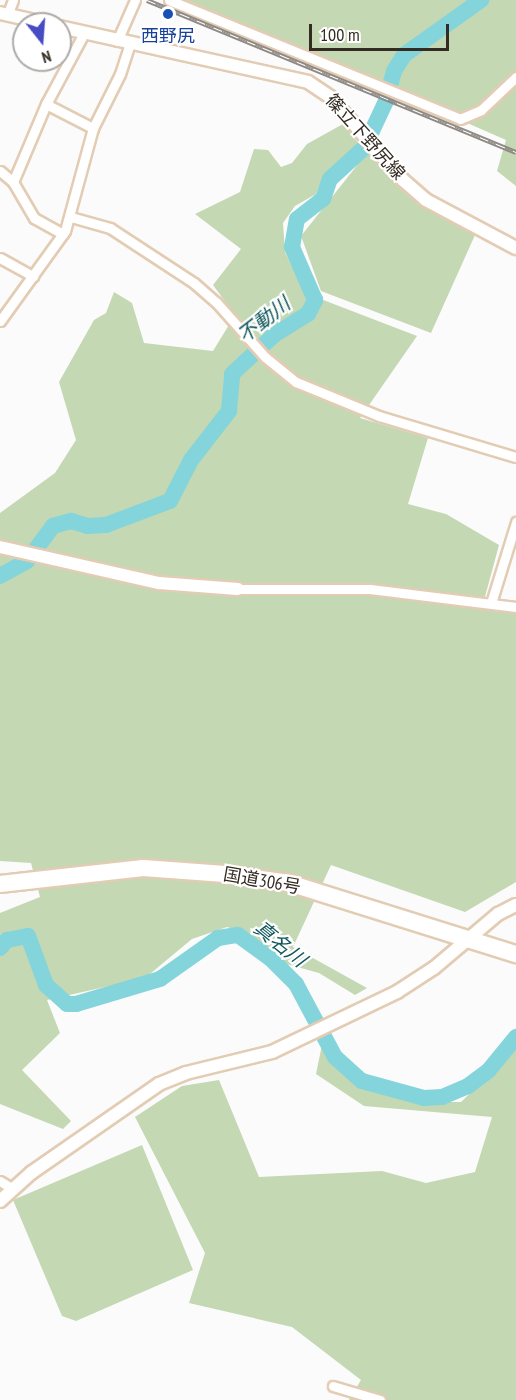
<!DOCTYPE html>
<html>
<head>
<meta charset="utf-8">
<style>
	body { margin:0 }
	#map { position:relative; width:516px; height:1400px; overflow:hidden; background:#fbfbfb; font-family:"PT Sans Narrow","Noto Sans JP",sans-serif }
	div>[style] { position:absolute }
	.green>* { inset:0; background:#c3d8b3 }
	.river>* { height:16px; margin:-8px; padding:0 8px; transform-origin:8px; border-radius:8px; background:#84d4db }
	.roads { filter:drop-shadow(2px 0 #e3ccb4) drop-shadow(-2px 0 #e3ccb4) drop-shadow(0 2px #e3ccb4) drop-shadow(0 -2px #e3ccb4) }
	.street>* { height:9px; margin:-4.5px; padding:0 4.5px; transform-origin:4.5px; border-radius:4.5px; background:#fff }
	.secondary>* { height:12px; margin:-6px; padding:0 6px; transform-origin:6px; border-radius:6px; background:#fff }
	.highway>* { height:16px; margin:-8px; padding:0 8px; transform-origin:8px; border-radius:8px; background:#fff }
	.rail>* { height:5px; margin-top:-2.5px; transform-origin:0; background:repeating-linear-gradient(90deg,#fff 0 9px,#8e8984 0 18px); box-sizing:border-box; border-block:2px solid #8e8984 }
	.dots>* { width:16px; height:16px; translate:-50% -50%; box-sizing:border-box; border:3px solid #fff; border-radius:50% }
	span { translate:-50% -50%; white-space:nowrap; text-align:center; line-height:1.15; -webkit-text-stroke:4.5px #fff; paint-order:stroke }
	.transit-label { font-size:18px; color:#164399 }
	.street-label { font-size:18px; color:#342c22 }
	.water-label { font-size:20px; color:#11575c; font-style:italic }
	.north { position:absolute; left:12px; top:12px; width:60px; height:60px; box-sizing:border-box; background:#fff; border:2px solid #aeaba7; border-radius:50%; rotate:163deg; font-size:16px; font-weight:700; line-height:24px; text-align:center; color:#342c22 }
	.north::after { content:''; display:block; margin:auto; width:21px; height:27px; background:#464dc2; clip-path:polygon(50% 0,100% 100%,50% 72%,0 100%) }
	.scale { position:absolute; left:309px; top:24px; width:140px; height:27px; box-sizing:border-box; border:3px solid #342c22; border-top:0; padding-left:8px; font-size:18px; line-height:21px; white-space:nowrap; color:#342c22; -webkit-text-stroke:4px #fff; paint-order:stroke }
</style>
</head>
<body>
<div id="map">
	<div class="green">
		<div style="clip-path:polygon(187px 0,516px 0,516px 186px,497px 171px,506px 140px)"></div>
		<div style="clip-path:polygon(343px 124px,359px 144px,348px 159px,325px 174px,316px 194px,295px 206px,283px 223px,285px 252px,305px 293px,417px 336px,360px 418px,428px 438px,408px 504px,446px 514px,499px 545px,482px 608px,516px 614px,516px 882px,465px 912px,331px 865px,293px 947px,367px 988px,355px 995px,319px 973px,283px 963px,251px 935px,227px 927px,192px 939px,145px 978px,47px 1000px,60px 1033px,22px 1070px,71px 1121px,63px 1129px,0 1104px,0 913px,40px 897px,31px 863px,0 861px,0 513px,55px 473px,76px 440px,59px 382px,94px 320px,106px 313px,114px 292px,132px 303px,144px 343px,213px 351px,235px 315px,213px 285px,241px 249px,195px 214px,240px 192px,254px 149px,268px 150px,281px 167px,292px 163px,307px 144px)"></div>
		<div style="clip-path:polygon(370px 149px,422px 203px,475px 235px,431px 333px,321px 291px,301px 236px)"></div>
		<div style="clip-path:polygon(323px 1040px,334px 1060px,360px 1084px,393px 1097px,430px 1102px,461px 1102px,516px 1049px,516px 1400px,349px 1400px,361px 1380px,292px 1327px,189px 1303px,205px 1253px,135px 1117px,182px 1086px,219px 1080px,259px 1177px,382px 1171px,426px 1183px,475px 1172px,492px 1117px,364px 1106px,316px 1074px)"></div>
		<div style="clip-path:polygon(142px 1145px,193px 1270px,76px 1321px,62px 1316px,13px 1200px)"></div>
	</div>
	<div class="river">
		<div style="left:0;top:576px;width:31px;rotate:-29deg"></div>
		<div style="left:27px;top:561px;width:44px;rotate:-53.4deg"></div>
		<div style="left:53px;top:526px;width:19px;rotate:-16deg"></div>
		<div style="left:71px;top:521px;width:17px;rotate:17deg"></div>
		<div style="left:87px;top:526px;width:19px;rotate:-3deg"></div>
		<div style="left:106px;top:525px;width:68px;rotate:-20.6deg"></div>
		<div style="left:170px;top:501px;width:46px;rotate:-62.9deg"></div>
		<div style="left:191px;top:460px;width:62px;rotate:-52.2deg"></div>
		<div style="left:229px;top:411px;width:37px;rotate:-85deg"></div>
		<div style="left:232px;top:374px;width:57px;rotate:-42.9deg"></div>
		<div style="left:274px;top:335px;width:40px;rotate:-32deg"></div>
		<div style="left:308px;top:314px;width:16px;rotate:-63deg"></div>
		<div style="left:315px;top:300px;width:58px;rotate:-113.5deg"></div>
		<div style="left:292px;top:247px;width:28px;rotate:-80deg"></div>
		<div style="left:297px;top:219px;width:33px;rotate:-38deg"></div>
		<div style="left:323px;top:199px;width:21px;rotate:-71deg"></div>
		<div style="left:330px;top:179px;width:46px;rotate:-42.4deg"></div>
		<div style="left:364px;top:148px;width:52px;rotate:-64.9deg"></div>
		<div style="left:386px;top:101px;width:31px;rotate:-75deg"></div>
		<div style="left:394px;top:71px;width:19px;rotate:-58deg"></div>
		<div style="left:404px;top:55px;width:95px;rotate:-35.5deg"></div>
		<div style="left:0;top:948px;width:11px;rotate:-49deg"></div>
		<div style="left:7px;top:940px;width:21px;rotate:-11deg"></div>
		<div style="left:28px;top:936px;width:52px;rotate:69.8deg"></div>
		<div style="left:46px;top:985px;width:28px;rotate:42deg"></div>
		<div style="left:67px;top:1004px;width:9px"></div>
		<div style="left:76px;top:1004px;width:88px;rotate:-16.6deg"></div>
		<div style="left:160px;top:979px;width:71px;rotate:-35.3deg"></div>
		<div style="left:218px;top:938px;width:20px;rotate:-9deg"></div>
		<div style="left:238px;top:935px;width:39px;rotate:36deg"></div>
		<div style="left:270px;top:958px;width:37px;rotate:45deg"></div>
		<div style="left:296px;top:984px;width:83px;rotate:61.9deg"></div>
		<div style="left:335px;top:1057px;width:36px;rotate:42deg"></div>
		<div style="left:362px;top:1081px;width:64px;rotate:15.3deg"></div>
		<div style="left:424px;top:1098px;width:18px;rotate:-3deg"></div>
		<div style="left:442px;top:1097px;width:28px;rotate:-23deg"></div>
		<div style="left:468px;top:1086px;width:26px;rotate:-37deg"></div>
		<div style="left:489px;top:1070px;width:43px;rotate:-50.7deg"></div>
	</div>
	<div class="roads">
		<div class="street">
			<div style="left:169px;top:0;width:314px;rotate:22.2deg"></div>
			<div style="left:460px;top:119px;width:23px;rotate:-23deg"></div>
			<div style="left:481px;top:110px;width:48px;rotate:-43.3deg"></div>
			<div style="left:8px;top:13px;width:14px;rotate:-69deg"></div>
			<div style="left:117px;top:41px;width:45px;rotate:-66.3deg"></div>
			<div style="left:46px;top:104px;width:81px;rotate:-61.8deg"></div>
			<div style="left:0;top:171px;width:17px;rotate:40deg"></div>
			<div style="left:13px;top:182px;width:85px;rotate:-67.1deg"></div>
			<div style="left:46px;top:104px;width:53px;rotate:27.1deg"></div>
			<div style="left:13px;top:182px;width:42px;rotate:59.7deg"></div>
			<div style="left:34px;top:218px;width:33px;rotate:29deg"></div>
			<div style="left:71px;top:217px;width:41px;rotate:15.8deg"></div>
			<div style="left:110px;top:228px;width:100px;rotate:33.2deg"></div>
			<div style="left:194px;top:283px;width:29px;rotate:41deg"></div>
			<div style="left:216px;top:302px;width:74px;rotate:48.3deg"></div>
			<div style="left:265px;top:357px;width:40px;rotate:39deg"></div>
			<div style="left:296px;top:382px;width:90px;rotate:22.3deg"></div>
			<div style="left:379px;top:416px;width:143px;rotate:16.7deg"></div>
			<div style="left:0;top:258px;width:38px;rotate:29deg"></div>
			<div style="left:0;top:321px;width:111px;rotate:-54.2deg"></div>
			<div style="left:65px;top:231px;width:107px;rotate:-74.8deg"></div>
			<div style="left:93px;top:128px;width:60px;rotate:-63.4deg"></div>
			<div style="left:120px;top:74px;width:33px;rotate:-72deg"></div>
			<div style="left:238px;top:589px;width:132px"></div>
			<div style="left:370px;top:589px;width:147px;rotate:7deg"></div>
			<div style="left:491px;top:603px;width:85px;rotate:-72.8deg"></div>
			<div style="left:0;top:1181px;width:13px;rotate:32deg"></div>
			<div style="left:333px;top:1386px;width:49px;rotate:16.6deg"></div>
		</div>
		<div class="secondary">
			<div style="left:0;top:13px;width:50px;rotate:12.7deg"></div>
			<div style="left:60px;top:27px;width:254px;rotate:12.5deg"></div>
			<div style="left:308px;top:82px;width:27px;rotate:34deg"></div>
			<div style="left:330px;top:97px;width:111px;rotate:48.7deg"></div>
			<div style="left:403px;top:180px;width:30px;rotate:41deg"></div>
			<div style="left:426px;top:200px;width:102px;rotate:28.1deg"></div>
			<div style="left:0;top:547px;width:163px;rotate:12.8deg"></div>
			<div style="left:159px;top:583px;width:79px;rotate:4.3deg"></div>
			<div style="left:0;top:1201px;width:42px;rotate:-42.1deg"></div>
			<div style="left:31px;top:1173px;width:156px;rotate:-34.8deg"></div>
			<div style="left:159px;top:1084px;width:29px;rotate:-22deg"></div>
			<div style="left:186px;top:1073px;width:89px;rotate:-13.7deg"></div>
			<div style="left:272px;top:1052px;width:139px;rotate:-25.6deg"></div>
			<div style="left:397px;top:992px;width:44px;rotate:-33deg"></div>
			<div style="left:434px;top:968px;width:84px;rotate:-40.2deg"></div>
			<div style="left:498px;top:914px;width:20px;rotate:-27deg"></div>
		</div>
		<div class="highway">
			<div style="left:0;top:884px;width:144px;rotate:-6.4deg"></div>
			<div style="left:143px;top:868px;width:82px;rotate:4.2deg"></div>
			<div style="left:225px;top:874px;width:65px;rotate:8deg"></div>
			<div style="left:289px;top:883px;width:238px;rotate:17.4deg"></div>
		</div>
	</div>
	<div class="rail">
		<div style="left:147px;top:0;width:399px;rotate:22.4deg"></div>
	</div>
	<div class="dots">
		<div style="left:168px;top:14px;background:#1a4fb4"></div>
	</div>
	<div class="transit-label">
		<span style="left:168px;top:36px">西野尻</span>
	</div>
	<div class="street-label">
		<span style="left:365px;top:137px;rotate:48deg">篠立下野尻線</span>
		<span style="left:262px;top:881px;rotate:10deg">国道306号</span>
	</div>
	<div class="water-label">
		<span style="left:264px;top:320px;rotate:-38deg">不動川</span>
		<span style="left:280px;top:944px;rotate:39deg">真名川</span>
	</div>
	<div class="north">N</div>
	<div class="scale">100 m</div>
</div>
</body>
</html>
